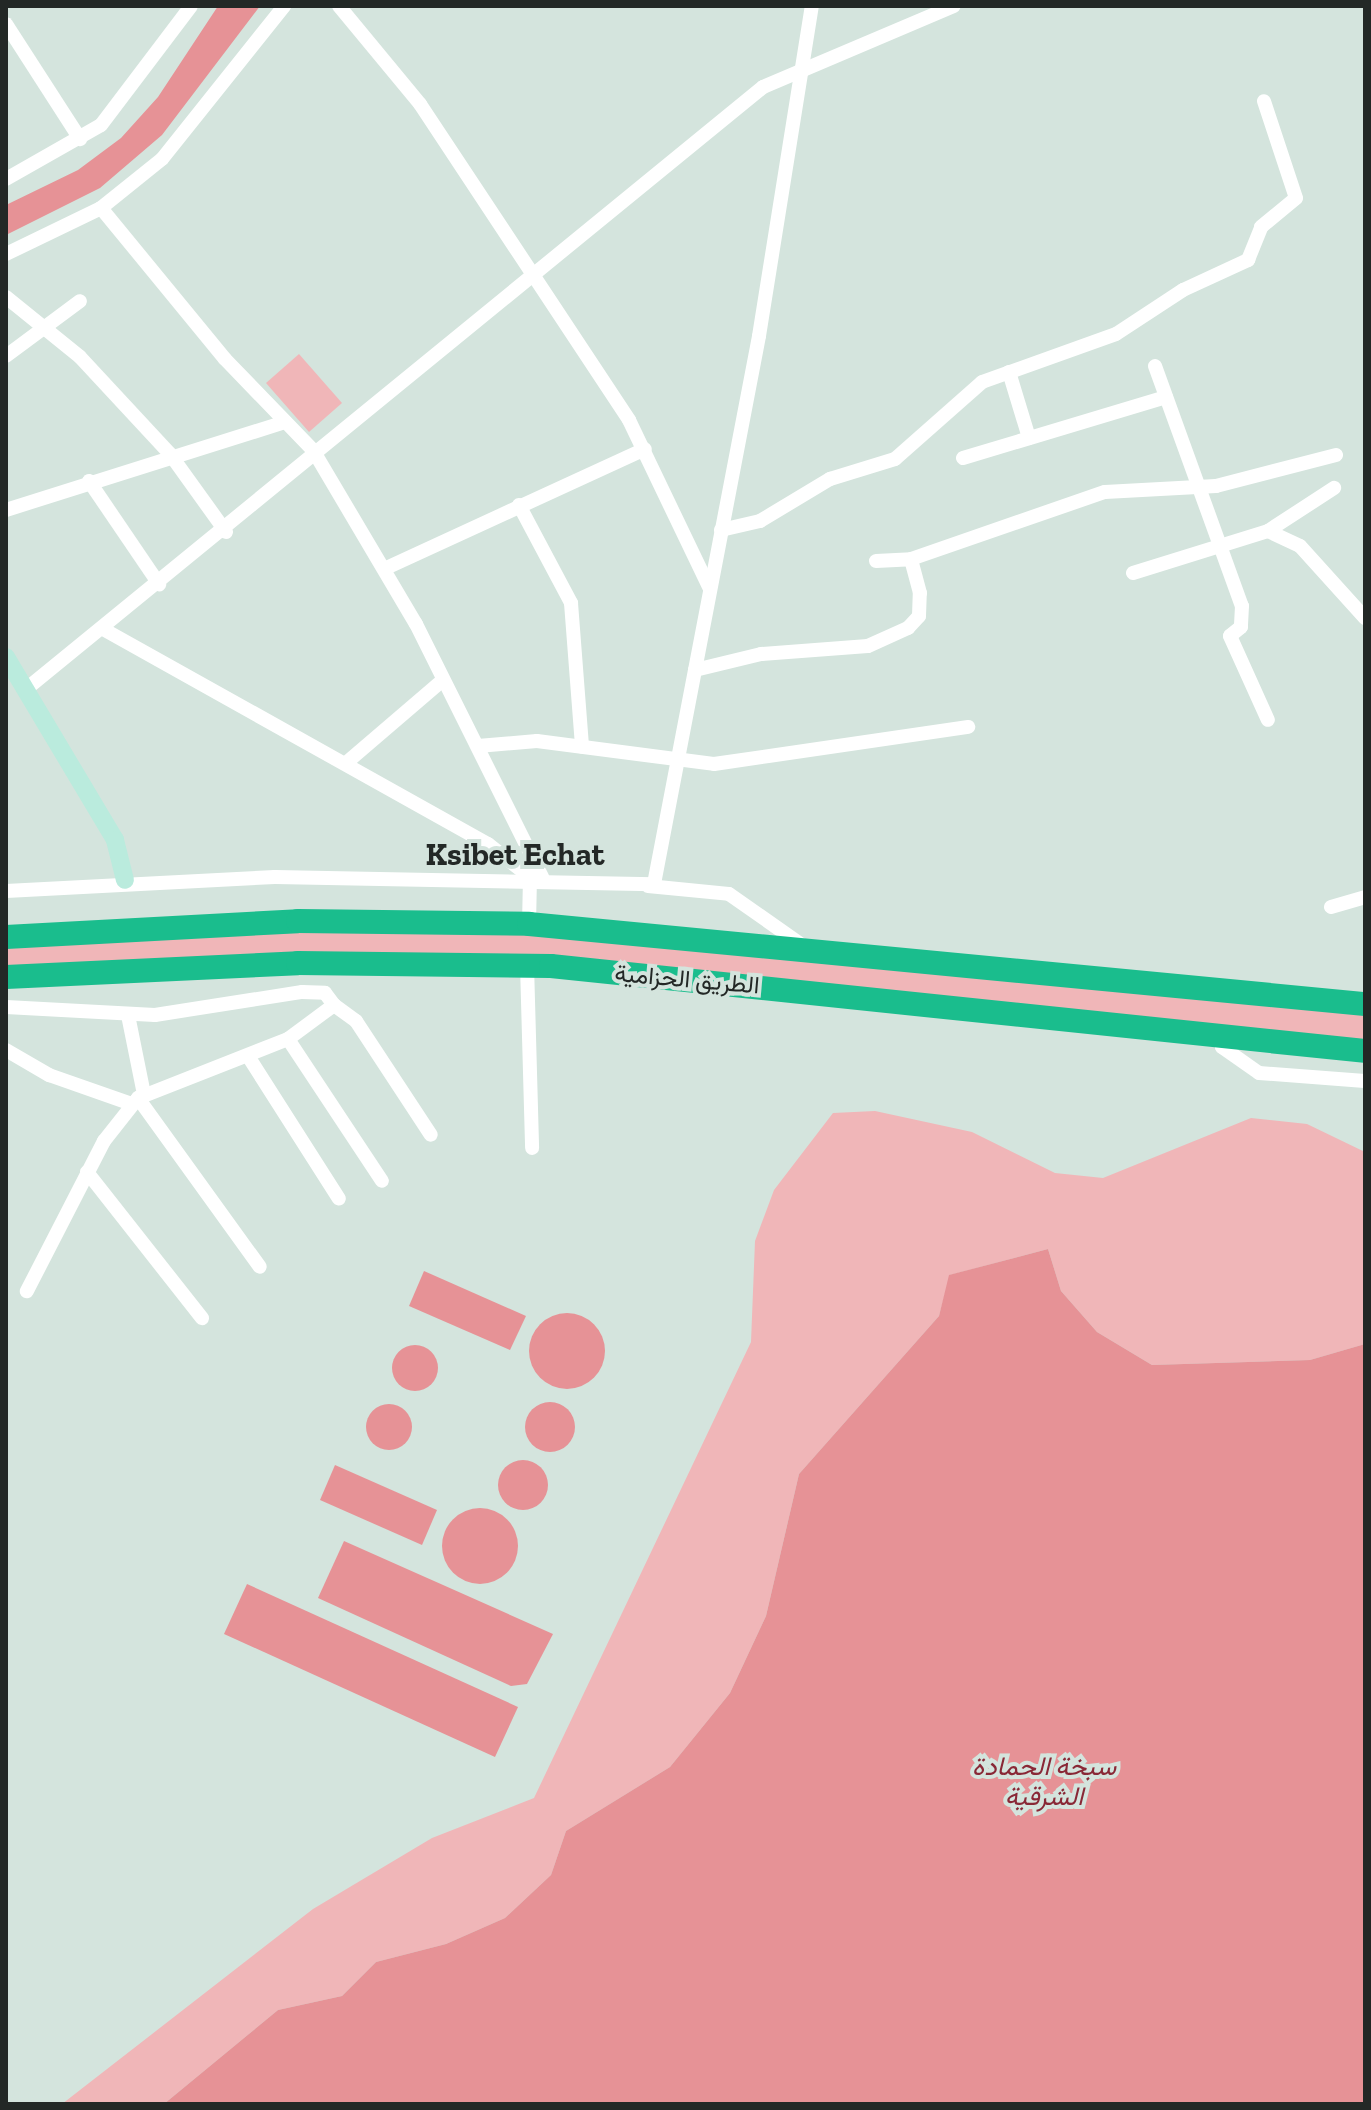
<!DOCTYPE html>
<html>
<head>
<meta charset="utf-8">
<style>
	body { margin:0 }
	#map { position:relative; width:1371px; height:2110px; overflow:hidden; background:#d4e4dd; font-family:"Zilla Slab",Vazirmatn,serif }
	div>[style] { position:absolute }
	.green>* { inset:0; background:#f0b6b8 }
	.water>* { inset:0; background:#e69296 }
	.round { border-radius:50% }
	.street>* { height:14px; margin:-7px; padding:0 7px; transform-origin:7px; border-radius:7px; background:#fff }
	.secondary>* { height:18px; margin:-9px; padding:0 9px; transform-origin:9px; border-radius:9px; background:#baebdd }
	.highway>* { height:24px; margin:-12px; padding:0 12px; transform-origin:12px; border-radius:12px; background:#1abd8d }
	span { translate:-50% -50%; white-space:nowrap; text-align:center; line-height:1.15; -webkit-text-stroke:8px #d4e4dd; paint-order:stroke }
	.street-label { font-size:24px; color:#232826 }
	.water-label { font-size:26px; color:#892836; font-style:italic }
	.district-label { font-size:32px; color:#232826; font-weight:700 }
	.frame { position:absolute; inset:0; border:8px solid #232826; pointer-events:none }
</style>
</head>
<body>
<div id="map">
	<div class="green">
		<div style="clip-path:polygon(299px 354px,342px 403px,309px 432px,266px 383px)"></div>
		<div style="clip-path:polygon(312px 928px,566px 934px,1365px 1015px,1365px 1042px,313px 954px,6px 968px,6px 943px)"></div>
		<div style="clip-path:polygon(875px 1111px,972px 1132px,1055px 1173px,1103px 1178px,1251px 1118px,1307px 1124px,1365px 1152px,1365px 1344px,1310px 1360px,1152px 1365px,1097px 1332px,1061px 1291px,1048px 1249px,950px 1275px,939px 1316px,799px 1474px,766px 1616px,730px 1693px,670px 1767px,566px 1831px,551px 1875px,505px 1918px,446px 1944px,376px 1962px,342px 1996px,278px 2010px,164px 2104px,62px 2104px,313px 1909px,432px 1838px,534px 1798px,751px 1342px,755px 1241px,774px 1190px,833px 1113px)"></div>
	</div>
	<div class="water">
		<div style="clip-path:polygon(218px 6px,260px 6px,162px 135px,100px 188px,6px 235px,6px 205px,78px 170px,121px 138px,158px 97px)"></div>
		<div style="clip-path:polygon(1048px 1249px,1061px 1291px,1097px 1332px,1152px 1365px,1310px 1360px,1365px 1344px,1365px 2104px,164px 2104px,278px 2010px,342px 1996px,376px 1962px,446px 1944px,505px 1918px,551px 1875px,566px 1831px,670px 1767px,730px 1693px,766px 1616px,799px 1474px,939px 1316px,949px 1275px)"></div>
		<div style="clip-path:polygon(424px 1271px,526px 1316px,510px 1350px,409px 1306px)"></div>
		<div class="round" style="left:529px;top:1313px;width:76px;height:76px"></div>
		<div class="round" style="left:392px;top:1345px;width:46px;height:46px"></div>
		<div class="round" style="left:525px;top:1402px;width:50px;height:50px"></div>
		<div class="round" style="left:366px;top:1404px;width:46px;height:46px"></div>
		<div class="round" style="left:498px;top:1460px;width:50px;height:50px"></div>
		<div style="clip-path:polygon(335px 1465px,437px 1510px,422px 1545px,320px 1500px)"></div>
		<div class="round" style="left:442px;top:1508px;width:76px;height:76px"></div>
		<div style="clip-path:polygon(344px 1541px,553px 1634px,527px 1684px,511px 1686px,318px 1598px)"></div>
		<div style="clip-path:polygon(247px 1584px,518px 1707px,495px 1757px,224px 1634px)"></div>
	</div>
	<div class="street">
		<div style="left:339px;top:6px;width:127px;rotate:50.4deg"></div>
		<div style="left:420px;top:104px;width:379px;rotate:56.5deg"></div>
		<div style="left:629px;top:420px;width:185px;rotate:64.4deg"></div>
		<div style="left:6px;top:24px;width:137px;rotate:57.2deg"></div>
		<div style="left:6px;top:179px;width:109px;rotate:-29.6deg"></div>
		<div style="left:101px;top:125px;width:149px;rotate:-52.9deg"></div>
		<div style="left:101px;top:208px;width:195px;rotate:50.6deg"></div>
		<div style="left:225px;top:359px;width:127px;rotate:46deg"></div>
		<div style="left:313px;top:450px;width:202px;rotate:59.4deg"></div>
		<div style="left:416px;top:624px;width:283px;rotate:63.5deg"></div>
		<div style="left:6px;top:254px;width:106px;rotate:-25.8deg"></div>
		<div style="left:101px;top:208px;width:78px;rotate:-38.8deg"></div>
		<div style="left:162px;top:159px;width:196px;rotate:-51.4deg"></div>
		<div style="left:6px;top:297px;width:95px;rotate:39deg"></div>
		<div style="left:80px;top:357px;width:132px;rotate:47.1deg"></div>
		<div style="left:170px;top:454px;width:96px;rotate:54.3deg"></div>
		<div style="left:6px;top:356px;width:92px;rotate:-36.6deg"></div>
		<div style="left:1155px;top:366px;width:255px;rotate:70.1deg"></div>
		<div style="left:1242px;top:606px;width:21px;rotate:93deg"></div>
		<div style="left:1241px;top:627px;width:14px;rotate:141deg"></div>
		<div style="left:1230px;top:636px;width:92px;rotate:65.7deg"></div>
		<div style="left:1009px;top:372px;width:69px;rotate:73.1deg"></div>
		<div style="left:963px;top:458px;width:212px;rotate:-16.7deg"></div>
		<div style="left:89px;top:481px;width:125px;rotate:55.8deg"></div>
		<div style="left:519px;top:505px;width:111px;rotate:62deg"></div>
		<div style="left:571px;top:603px;width:144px;rotate:85.6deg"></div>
		<div style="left:6px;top:510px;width:293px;rotate:-17.5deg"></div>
		<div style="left:721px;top:530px;width:40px;rotate:-13deg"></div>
		<div style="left:760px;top:521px;width:82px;rotate:-31deg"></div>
		<div style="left:830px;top:479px;width:68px;rotate:-17.1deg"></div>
		<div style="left:895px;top:459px;width:116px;rotate:-41.5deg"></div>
		<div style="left:982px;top:382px;width:142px;rotate:-19.7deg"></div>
		<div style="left:1116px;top:334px;width:80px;rotate:-33.3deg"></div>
		<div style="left:1183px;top:290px;width:72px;rotate:-24.8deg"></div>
		<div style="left:1248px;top:260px;width:35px;rotate:-68deg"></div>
		<div style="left:1261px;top:227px;width:45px;rotate:-39.6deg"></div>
		<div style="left:1296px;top:198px;width:102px;rotate:-108.3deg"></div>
		<div style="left:1268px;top:531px;width:35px;rotate:25deg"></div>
		<div style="left:1300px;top:546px;width:97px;rotate:47.9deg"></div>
		<div style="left:876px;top:561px;width:35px;rotate:-3deg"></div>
		<div style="left:911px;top:559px;width:205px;rotate:-19.1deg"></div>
		<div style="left:1105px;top:492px;width:111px;rotate:-3.1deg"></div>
		<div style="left:1216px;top:486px;width:124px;rotate:-14.5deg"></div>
		<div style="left:384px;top:569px;width:287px;rotate:-24.7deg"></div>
		<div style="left:1133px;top:573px;width:141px;rotate:-17.3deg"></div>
		<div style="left:1268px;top:531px;width:79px;rotate:-33.1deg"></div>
		<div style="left:103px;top:629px;width:441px;rotate:29.2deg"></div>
		<div style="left:488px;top:844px;width:53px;rotate:38.2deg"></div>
		<div style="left:530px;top:877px;width:47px;rotate:91.2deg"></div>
		<div style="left:695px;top:670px;width:68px;rotate:-13.6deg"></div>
		<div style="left:761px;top:654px;width:107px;rotate:-4.3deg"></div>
		<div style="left:868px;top:646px;width:44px;rotate:-24.2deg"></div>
		<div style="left:908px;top:628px;width:16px;rotate:-47deg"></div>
		<div style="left:919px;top:616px;width:23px;rotate:-88deg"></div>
		<div style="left:920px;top:593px;width:35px;rotate:-105deg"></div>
		<div style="left:25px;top:690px;width:953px;rotate:-39.25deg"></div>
		<div style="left:763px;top:87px;width:207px;rotate:-23deg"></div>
		<div style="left:478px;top:746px;width:59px;rotate:-4.8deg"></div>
		<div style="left:537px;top:741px;width:178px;rotate:7.4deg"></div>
		<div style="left:714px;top:764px;width:257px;rotate:-8.3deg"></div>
		<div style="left:346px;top:763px;width:128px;rotate:-40.6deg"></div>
		<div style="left:648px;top:886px;width:81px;rotate:5.6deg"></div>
		<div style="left:729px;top:894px;width:94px;rotate:35deg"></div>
		<div style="left:6px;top:891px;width:269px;rotate:-3deg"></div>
		<div style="left:275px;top:877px;width:379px;rotate:1.1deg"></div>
		<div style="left:654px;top:884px;width:558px;rotate:-79.15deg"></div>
		<div style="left:759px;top:336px;width:334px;rotate:-80.9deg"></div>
		<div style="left:1331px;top:907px;width:35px;rotate:-16deg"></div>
		<div style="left:527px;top:965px;width:183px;rotate:88.4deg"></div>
		<div style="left:334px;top:1005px;width:27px;rotate:36deg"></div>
		<div style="left:356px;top:1021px;width:136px;rotate:56.7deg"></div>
		<div style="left:6px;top:1007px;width:149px;rotate:3.1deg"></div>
		<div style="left:155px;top:1015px;width:149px;rotate:-8.9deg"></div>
		<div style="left:302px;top:992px;width:23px;rotate:2deg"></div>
		<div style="left:325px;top:993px;width:15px;rotate:53deg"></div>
		<div style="left:334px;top:1005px;width:57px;rotate:143.5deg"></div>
		<div style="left:288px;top:1039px;width:161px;rotate:158.5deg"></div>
		<div style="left:138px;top:1098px;width:55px;rotate:128.3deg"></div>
		<div style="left:104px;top:1141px;width:169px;rotate:117.2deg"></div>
		<div style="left:128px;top:1015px;width:81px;rotate:78.6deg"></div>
		<div style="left:1221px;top:1036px;width:11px;rotate:85deg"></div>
		<div style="left:1222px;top:1047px;width:45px;rotate:35.1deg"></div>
		<div style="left:1259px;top:1073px;width:106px;rotate:4.3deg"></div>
		<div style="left:288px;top:1039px;width:170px;rotate:56.5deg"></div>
		<div style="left:6px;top:1050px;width:50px;rotate:30.2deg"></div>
		<div style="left:49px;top:1075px;width:88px;rotate:19.3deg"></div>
		<div style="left:248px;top:1056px;width:169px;rotate:57.5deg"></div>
		<div style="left:138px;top:1098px;width:208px;rotate:54.2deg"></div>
		<div style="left:87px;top:1172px;width:186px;rotate:51.8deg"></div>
	</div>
	<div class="secondary">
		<div style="left:6px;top:657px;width:213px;rotate:59.2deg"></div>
		<div style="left:115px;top:840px;width:41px;rotate:76deg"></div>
	</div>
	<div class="highway">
		<div style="left:6px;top:937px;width:292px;rotate:-3.1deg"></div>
		<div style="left:298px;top:921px;width:231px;rotate:0.7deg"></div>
		<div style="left:529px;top:924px;width:840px;rotate:5.47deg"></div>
		<div style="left:6px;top:977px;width:292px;rotate:-2.7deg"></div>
		<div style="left:298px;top:963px;width:253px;rotate:0.7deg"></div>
		<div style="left:551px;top:966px;width:818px;rotate:5.96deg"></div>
	</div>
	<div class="street-label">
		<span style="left:687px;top:979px;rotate:5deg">الطريق الحزامية</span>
	</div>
	<div class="water-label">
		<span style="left:1044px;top:1782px">سبخة الحمادة<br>الشرقية</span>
	</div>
	<div class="district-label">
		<span style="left:515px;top:854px">Ksibet Echat</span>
	</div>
	<div class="frame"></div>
</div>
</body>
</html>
